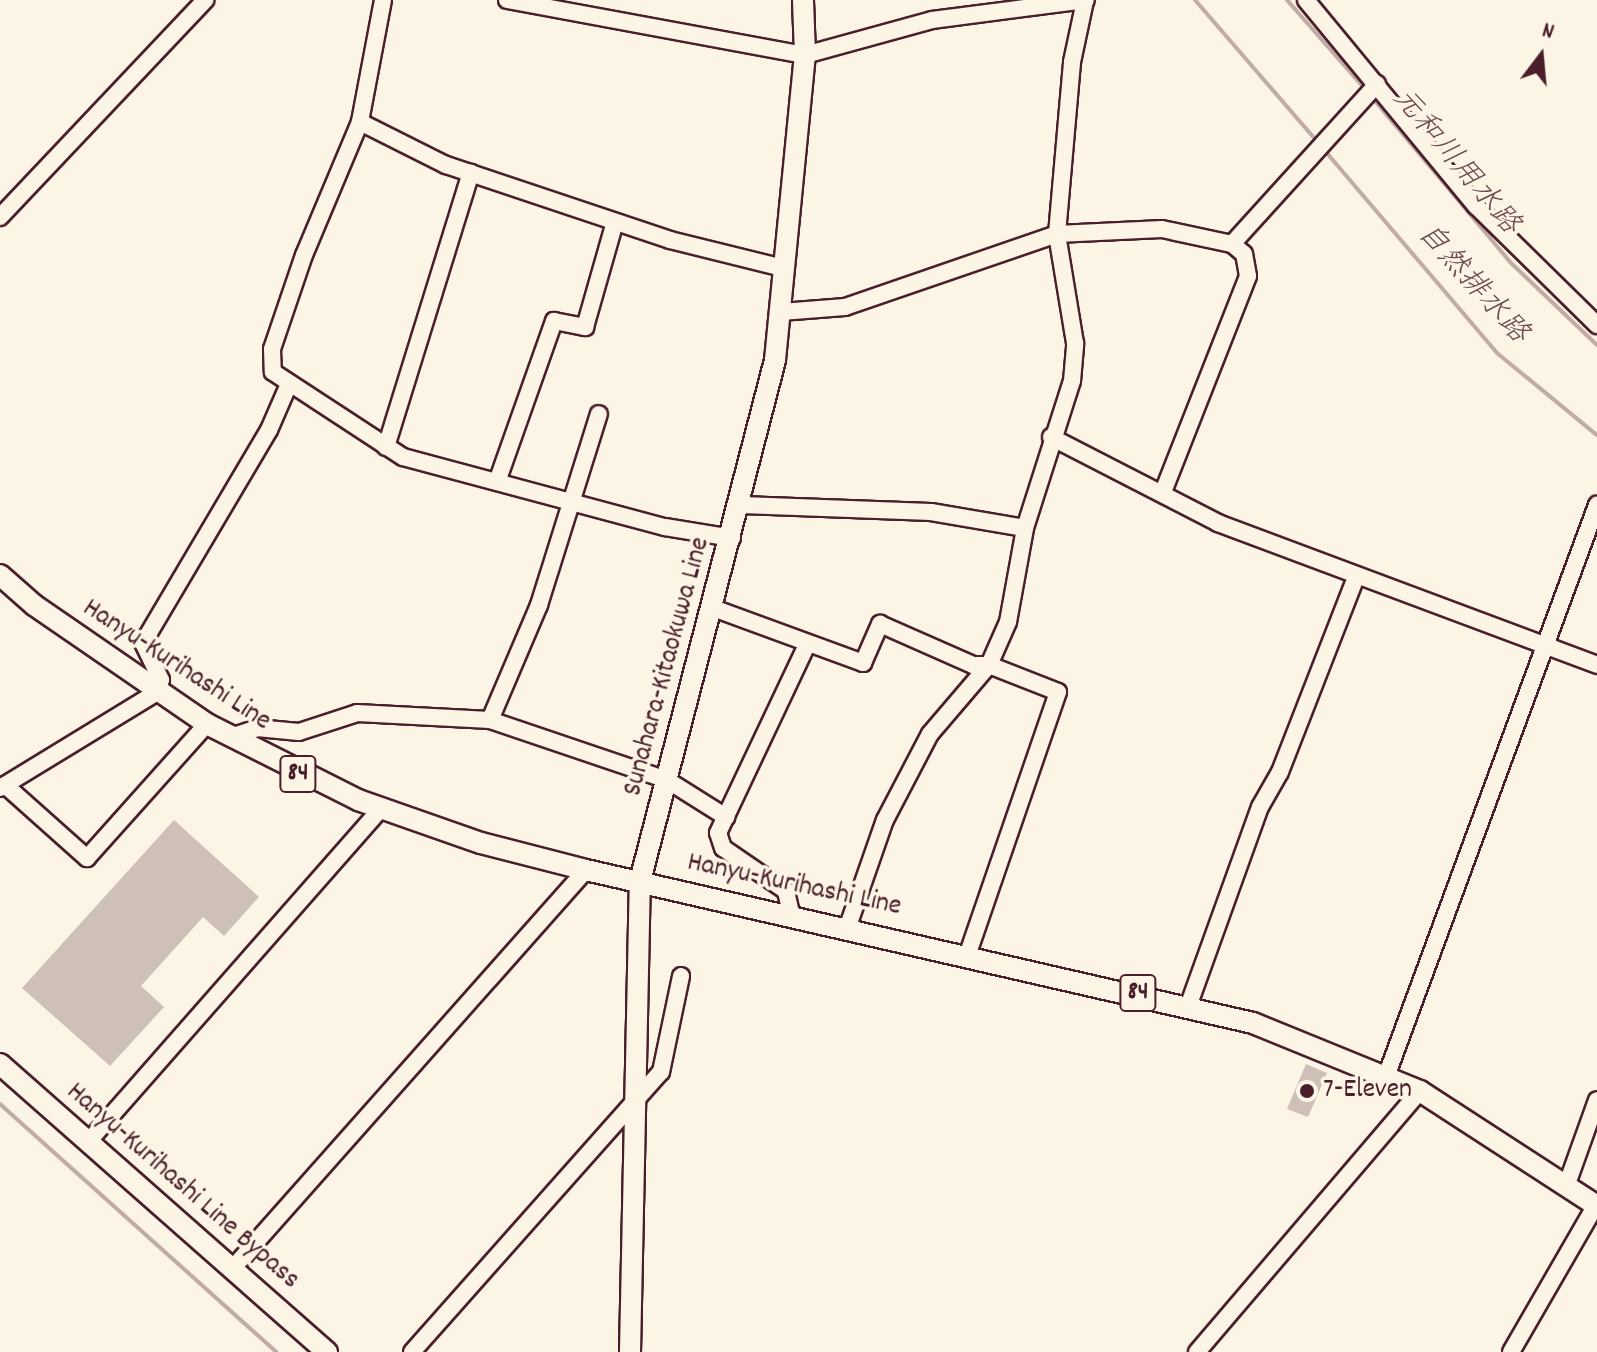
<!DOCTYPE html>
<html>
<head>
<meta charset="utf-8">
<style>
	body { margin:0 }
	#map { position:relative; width:1597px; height:1352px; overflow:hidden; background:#fcf5e5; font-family:Dekko,"Klee One",sans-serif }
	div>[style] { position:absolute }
	.stream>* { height:4px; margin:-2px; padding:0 2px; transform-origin:2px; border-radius:2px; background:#c0aca5 }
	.building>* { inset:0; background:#cfc0b7 }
	.roads { filter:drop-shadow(2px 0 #4a1f2b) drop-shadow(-2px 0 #4a1f2b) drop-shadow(0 2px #4a1f2b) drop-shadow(0 -2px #4a1f2b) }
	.minor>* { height:16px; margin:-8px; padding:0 8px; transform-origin:8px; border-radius:8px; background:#fcf5e5 }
	.major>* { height:20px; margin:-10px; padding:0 10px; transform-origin:10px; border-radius:10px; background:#fcf5e5 }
	.dots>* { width:22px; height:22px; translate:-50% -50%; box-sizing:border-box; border:4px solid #fcf5e5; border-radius:50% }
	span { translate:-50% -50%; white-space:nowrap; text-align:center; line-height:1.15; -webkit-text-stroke:7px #fcf5e5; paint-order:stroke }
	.shield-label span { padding:2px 6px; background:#fcf5e5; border:2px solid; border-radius:6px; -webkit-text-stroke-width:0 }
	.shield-label { font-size:26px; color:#4a1f2b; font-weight:700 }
	.street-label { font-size:28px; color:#4a1f2b }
	.poi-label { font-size:28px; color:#4a1f2b }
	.left { translate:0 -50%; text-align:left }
	.water-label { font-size:30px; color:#6d4950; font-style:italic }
	.north { position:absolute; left:1501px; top:16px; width:80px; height:80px; -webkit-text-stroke:6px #fcf5e5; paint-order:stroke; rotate:16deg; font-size:22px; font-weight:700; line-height:32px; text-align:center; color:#4a1f2b }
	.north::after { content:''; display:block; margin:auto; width:28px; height:36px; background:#4a1f2b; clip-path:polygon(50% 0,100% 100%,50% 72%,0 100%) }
</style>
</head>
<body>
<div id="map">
	<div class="stream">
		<div style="left:1195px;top:0;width:185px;rotate:49.2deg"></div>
		<div style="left:1287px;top:0;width:118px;rotate:48.8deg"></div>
		<div style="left:1370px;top:95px;width:218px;rotate:50deg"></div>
		<div style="left:1510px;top:262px;width:120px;rotate:43.7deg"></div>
		<div style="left:1326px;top:152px;width:264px;rotate:49.6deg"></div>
		<div style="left:1497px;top:353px;width:129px;rotate:39.4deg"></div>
		<div style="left:0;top:1104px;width:371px;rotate:41.9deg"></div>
	</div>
	<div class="building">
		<div style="clip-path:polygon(174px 820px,259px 897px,224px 936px,203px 917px,141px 986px,164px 1007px,110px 1066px,22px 988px)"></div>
		<div style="clip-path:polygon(1306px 1064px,1327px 1073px,1308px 1117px,1287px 1109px)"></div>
	</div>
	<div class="roads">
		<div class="minor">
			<div style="left:383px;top:0;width:124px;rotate:100.7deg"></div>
			<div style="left:360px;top:122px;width:144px;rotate:112.8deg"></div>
			<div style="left:304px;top:255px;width:99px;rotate:108.8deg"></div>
			<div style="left:272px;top:349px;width:23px;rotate:88deg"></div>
			<div style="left:273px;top:372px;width:155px;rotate:33.2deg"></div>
			<div style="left:403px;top:457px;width:271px;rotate:15deg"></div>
			<div style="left:665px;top:527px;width:68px;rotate:9.3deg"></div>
			<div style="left:507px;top:0;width:303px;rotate:10.5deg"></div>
			<div style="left:805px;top:55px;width:132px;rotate:-15.4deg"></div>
			<div style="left:932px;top:20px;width:155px;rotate:-7.4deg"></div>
			<div style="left:1306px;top:0;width:267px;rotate:50.5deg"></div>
			<div style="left:1476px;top:206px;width:170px;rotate:44.5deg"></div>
			<div style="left:360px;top:122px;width:96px;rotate:26.6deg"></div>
			<div style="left:446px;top:165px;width:236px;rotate:18.5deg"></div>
			<div style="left:670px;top:240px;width:116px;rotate:13.9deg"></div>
			<div style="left:0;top:217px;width:299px;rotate:-46.6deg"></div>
			<div style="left:781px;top:312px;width:64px;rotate:-4.5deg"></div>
			<div style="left:845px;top:307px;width:224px;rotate:-19deg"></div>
			<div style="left:1057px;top:234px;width:105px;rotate:-2.7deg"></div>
			<div style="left:1162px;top:229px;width:72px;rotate:12.1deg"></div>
			<div style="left:1232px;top:244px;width:216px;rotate:-47.8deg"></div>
			<div style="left:1051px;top:437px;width:188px;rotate:27.2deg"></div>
			<div style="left:1218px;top:523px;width:405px;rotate:20.5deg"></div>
			<div style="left:386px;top:447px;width:287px;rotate:-72.8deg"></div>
			<div style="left:497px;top:482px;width:171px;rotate:-70.5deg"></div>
			<div style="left:554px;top:321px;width:32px;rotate:11deg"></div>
			<div style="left:585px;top:327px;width:109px;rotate:-74.1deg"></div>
			<div style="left:1163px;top:492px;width:232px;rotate:-68.5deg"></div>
			<div style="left:1248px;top:276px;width:22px;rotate:-100deg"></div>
			<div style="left:1244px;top:254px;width:16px;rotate:-140deg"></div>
			<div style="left:742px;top:505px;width:189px;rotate:2.1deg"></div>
			<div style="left:931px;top:512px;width:95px;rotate:9.7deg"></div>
			<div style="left:713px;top:608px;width:160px;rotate:20.1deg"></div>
			<div style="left:863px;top:663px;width:43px;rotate:-66.4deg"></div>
			<div style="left:880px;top:624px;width:102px;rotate:23.8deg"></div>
			<div style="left:973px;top:665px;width:16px"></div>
			<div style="left:989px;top:665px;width:74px;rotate:21.4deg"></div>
			<div style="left:1058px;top:692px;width:276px;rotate:109deg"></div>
			<div style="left:490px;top:720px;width:125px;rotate:-66.9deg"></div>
			<div style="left:539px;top:605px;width:200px;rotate:-72.6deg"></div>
			<div style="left:230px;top:737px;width:28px;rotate:-18deg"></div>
			<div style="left:257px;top:728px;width:42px;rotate:5.4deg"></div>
			<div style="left:299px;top:732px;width:61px;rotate:-18.1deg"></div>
			<div style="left:357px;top:713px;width:133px;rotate:3deg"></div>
			<div style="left:490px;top:720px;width:187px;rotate:18.7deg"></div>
			<div style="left:667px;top:780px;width:70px;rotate:32.1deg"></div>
			<div style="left:5px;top:785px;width:110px;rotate:41.7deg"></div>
			<div style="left:87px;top:858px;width:180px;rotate:-48.2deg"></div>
			<div style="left:0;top:788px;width:184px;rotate:-31.4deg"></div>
			<div style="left:157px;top:692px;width:13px;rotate:-72deg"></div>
			<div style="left:161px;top:680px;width:41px;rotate:-115.9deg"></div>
			<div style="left:143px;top:643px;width:247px;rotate:-59.4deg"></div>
			<div style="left:269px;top:430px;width:50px;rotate:-66.5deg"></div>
			<div style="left:791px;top:913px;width:23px;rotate:-103deg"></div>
			<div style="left:786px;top:891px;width:76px;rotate:-145.7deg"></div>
			<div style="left:723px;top:848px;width:16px;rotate:-108deg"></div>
			<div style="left:718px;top:833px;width:210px;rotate:-64.7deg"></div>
			<div style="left:848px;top:926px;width:112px;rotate:-70.8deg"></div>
			<div style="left:885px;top:820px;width:97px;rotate:-62.4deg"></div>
			<div style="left:930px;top:734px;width:91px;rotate:-49.5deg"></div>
			<div style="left:989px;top:665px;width:47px;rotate:-66.2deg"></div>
			<div style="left:1008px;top:622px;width:96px;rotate:-79.7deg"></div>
			<div style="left:1025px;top:528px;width:154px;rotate:-72.3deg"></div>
			<div style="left:1072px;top:381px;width:38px;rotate:-85deg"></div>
			<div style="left:1075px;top:343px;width:110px;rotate:-99.4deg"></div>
			<div style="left:1057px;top:234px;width:173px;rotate:-85deg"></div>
			<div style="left:1072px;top:62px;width:62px;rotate:-78deg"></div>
			<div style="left:1189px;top:1004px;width:209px;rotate:-70.2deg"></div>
			<div style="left:1260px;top:807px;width:40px;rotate:-60.3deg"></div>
			<div style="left:1280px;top:772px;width:209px;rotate:-68.7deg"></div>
			<div style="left:1387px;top:1074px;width:607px;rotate:-69.74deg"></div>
			<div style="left:88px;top:1142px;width:444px;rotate:-48.7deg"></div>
			<div style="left:1567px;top:1184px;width:89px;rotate:-70.3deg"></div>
			<div style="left:232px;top:1269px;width:533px;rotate:-48.42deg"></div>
			<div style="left:412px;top:1352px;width:375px;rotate:-48.4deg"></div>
			<div style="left:661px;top:1072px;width:98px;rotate:-78.2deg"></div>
			<div style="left:1197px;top:1352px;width:343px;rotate:-49.5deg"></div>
			<div style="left:1511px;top:1352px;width:170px;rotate:-60deg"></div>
		</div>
		<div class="major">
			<div style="left:0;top:575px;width:45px;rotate:41.4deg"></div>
			<div style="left:34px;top:605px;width:210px;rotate:34.5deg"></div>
			<div style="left:207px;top:724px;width:169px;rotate:26.7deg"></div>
			<div style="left:358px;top:800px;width:130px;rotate:19.3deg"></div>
			<div style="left:481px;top:843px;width:108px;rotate:14.4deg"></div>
			<div style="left:586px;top:870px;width:684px;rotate:12.92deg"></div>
			<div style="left:1253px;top:1023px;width:180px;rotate:22.2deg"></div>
			<div style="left:1420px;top:1091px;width:211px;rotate:33deg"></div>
			<div style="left:0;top:1064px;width:436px;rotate:41.4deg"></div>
			<div style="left:630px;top:1352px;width:471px;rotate:-88.8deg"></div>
			<div style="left:640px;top:881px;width:538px;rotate:-75.47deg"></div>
			<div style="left:775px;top:360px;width:306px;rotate:-84.4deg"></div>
			<div style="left:805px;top:55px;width:55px;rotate:-92.1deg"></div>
		</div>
	</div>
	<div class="dots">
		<div style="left:1307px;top:1091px;background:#4a1f2b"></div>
	</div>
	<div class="shield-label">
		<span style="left:298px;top:774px">84</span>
		<span style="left:1138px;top:993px">84</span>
	</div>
	<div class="street-label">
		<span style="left:176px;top:666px;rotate:33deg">Hanyu-Kurihashi Line</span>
		<span style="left:668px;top:667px;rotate:-75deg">Sunahara-Kitaokuwa Line</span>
		<span style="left:794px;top:886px;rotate:12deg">Hanyu-Kurihashi Line</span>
		<span style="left:182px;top:1187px;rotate:41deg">Hanyu-Kurihashi Line Bypass</span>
	</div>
	<div class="poi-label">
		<span class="left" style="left:1323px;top:1091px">7-Eleven</span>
	</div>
	<div class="water-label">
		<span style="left:1454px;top:163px;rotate:50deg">元和川用水路</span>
		<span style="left:1471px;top:285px;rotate:48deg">自然排水路</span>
	</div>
	<div class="north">N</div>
</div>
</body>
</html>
